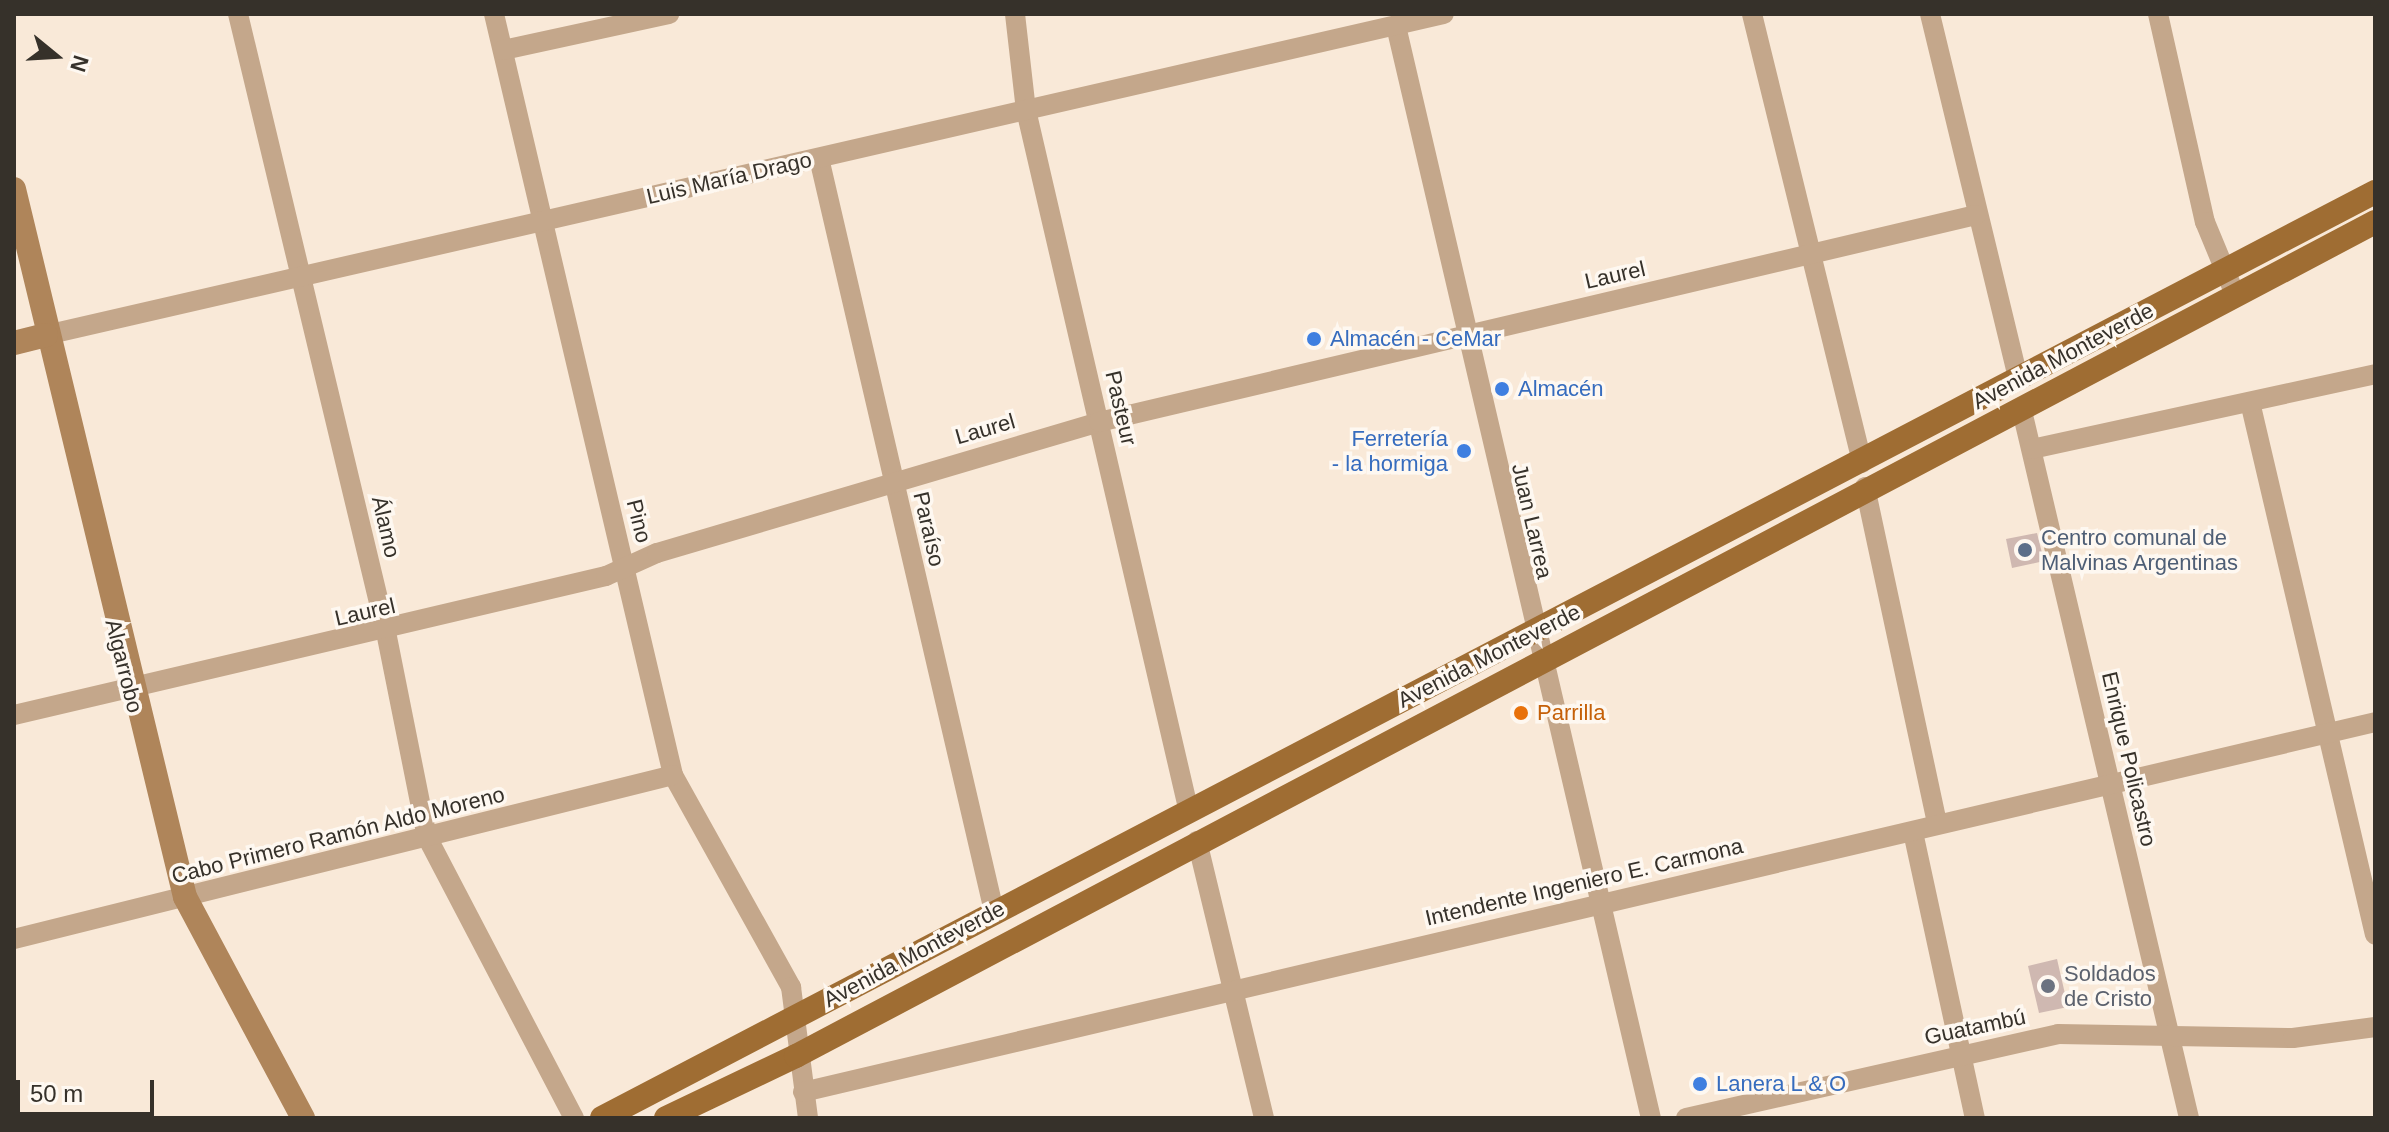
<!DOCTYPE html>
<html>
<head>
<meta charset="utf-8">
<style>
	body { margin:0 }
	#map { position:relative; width:2389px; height:1132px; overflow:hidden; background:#f9e9d8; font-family:Helvetica,sans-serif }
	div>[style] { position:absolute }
	.building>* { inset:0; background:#cfb8b1 }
	.street>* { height:20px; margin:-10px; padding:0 10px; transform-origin:10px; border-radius:10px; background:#c4a78b }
	.secondary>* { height:24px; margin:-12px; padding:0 12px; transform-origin:12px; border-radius:12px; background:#af855a }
	.primary>* { height:24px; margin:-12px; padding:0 12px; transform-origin:12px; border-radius:12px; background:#9f6d33 }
	.dots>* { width:22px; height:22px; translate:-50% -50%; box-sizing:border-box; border:4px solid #fef8f1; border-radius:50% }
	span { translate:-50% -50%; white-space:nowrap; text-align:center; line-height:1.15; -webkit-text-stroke:7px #fef8f1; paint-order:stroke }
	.street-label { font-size:22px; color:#36312a }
	.shop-label { font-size:22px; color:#366cbe }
	.left { translate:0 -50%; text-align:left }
	.right { translate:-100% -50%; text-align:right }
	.service-label { font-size:22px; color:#4e5e75 }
	.food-label { font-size:22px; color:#c56008 }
	.worship-label { font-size:22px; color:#5b616d }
	.frame { position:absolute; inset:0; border:16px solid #36312a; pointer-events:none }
	.north { position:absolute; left:16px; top:16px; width:80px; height:80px; -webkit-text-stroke:6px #fef8f1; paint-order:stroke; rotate:108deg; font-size:22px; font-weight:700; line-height:32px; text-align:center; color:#36312a }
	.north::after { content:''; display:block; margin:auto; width:28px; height:36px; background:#36312a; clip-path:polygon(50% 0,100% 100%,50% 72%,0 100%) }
	.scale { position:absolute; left:16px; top:1080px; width:138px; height:36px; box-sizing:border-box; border:4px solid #36312a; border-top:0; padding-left:10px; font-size:24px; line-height:28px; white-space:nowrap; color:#36312a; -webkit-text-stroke:6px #fef8f1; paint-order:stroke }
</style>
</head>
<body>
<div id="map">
	<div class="building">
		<div style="clip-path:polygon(2037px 533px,2044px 561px,2012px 568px,2006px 539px)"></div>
		<div style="clip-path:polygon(2057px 959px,2068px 1007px,2039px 1013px,2028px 966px)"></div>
	</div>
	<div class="street">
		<div style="left:238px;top:14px;width:635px;rotate:76.53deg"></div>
		<div style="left:386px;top:632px;width:209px;rotate:78.7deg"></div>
		<div style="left:427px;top:837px;width:317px;rotate:62.4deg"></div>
		<div style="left:494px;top:14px;width:782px;rotate:76.76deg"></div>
		<div style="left:673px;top:775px;width:243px;rotate:60.9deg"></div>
		<div style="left:791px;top:987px;width:132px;rotate:82.6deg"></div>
		<div style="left:1015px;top:14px;width:97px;rotate:83.5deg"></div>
		<div style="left:1026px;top:110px;width:721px;rotate:76.93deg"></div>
		<div style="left:1752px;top:14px;width:462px;rotate:76.2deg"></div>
		<div style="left:1930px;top:14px;width:375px;rotate:76.4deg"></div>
		<div style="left:2158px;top:14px;width:213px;rotate:77.3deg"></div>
		<div style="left:2205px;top:222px;width:81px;rotate:67.5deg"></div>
		<div style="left:1396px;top:26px;width:1121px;rotate:76.86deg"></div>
		<div style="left:503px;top:50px;width:170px;rotate:-12.2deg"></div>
		<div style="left:819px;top:158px;width:773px;rotate:76.92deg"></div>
		<div style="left:46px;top:335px;width:1434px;rotate:-12.93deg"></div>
		<div style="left:2250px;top:402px;width:547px;rotate:76.8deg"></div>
		<div style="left:2022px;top:411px;width:726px;rotate:76.71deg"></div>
		<div style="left:2032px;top:449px;width:351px;rotate:-12.3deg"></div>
		<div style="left:1865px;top:487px;width:345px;rotate:77.9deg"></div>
		<div style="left:14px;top:715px;width:608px;rotate:-13.21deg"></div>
		<div style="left:606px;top:576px;width:56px;rotate:-24.3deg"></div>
		<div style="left:657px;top:553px;width:461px;rotate:-16.5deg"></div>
		<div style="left:1099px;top:422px;width:901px;rotate:-13.28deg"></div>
		<div style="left:1913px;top:832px;width:293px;rotate:77.8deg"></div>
		<div style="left:1197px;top:841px;width:285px;rotate:76.4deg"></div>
		<div style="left:14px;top:939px;width:679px;rotate:-13.97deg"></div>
		<div style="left:803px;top:1092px;width:1615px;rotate:-13.24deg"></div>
		<div style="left:1686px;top:1118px;width:381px;rotate:-12.7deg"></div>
		<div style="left:2058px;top:1034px;width:235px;rotate:1deg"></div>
		<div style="left:2293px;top:1038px;width:83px;rotate:-7.6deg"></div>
	</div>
	<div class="secondary">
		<div style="left:14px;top:189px;width:728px;rotate:76.42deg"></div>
		<div style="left:185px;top:897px;width:251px;rotate:61.9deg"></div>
		<div style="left:14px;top:343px;width:33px;rotate:-14deg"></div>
	</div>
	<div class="primary">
		<div style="left:602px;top:1118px;width:2000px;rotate:-27.58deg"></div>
		<div style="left:666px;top:1118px;width:144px;rotate:-25.5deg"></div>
		<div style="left:796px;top:1056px;width:1786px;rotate:-27.84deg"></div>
	</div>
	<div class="dots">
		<div style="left:1314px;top:339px;background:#3f7fe0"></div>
		<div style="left:1502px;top:389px;background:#3f7fe0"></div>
		<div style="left:1464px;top:451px;background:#3f7fe0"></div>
		<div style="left:2025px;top:550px;background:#5c6f8a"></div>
		<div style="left:1521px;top:713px;background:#e8710a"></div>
		<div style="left:2048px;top:986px;background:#6b7280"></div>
		<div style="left:1700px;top:1084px;background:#3f7fe0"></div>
	</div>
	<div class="street-label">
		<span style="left:729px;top:178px;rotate:-13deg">Luis María Drago</span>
		<span style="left:1615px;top:275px;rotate:-13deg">Laurel</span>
		<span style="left:2063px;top:356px;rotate:-28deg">Avenida Monteverde</span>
		<span style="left:1121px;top:408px;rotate:77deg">Pasteur</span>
		<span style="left:985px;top:429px;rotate:-16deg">Laurel</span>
		<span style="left:639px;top:521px;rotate:76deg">Pino</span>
		<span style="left:1532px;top:521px;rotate:77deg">Juan Larrea</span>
		<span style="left:386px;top:527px;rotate:77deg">Álamo</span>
		<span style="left:929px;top:529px;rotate:77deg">Paraíso</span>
		<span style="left:365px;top:612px;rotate:-13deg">Laurel</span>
		<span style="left:1489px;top:656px;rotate:-27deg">Avenida Monteverde</span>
		<span style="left:124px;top:666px;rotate:76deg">Algarrobo</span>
		<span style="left:2129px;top:759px;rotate:77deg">Enrique Policastro</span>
		<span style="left:338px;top:835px;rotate:-14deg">Cabo Primero Ramón Aldo Moreno</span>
		<span style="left:1584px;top:882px;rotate:-13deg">Intendente Ingeniero E. Carmona</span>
		<span style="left:914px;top:954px;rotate:-28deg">Avenida Monteverde</span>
		<span style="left:1975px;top:1027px;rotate:-12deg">Guatambú</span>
	</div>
	<div class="shop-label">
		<span class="left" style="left:1330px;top:339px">Almacén - CeMar</span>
		<span class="left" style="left:1518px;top:389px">Almacén</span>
		<span class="right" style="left:1448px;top:451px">Ferretería<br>- la hormiga</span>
		<span class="left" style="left:1716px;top:1084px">Lanera L &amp; O</span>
	</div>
	<div class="service-label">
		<span class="left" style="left:2041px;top:550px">Centro comunal de<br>Malvinas Argentinas</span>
	</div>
	<div class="food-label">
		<span class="left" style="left:1537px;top:713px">Parrilla</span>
	</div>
	<div class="worship-label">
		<span class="left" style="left:2064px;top:986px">Soldados<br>de Cristo</span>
	</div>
	<div class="frame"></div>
	<div class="north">N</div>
	<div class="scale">50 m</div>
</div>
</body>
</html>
